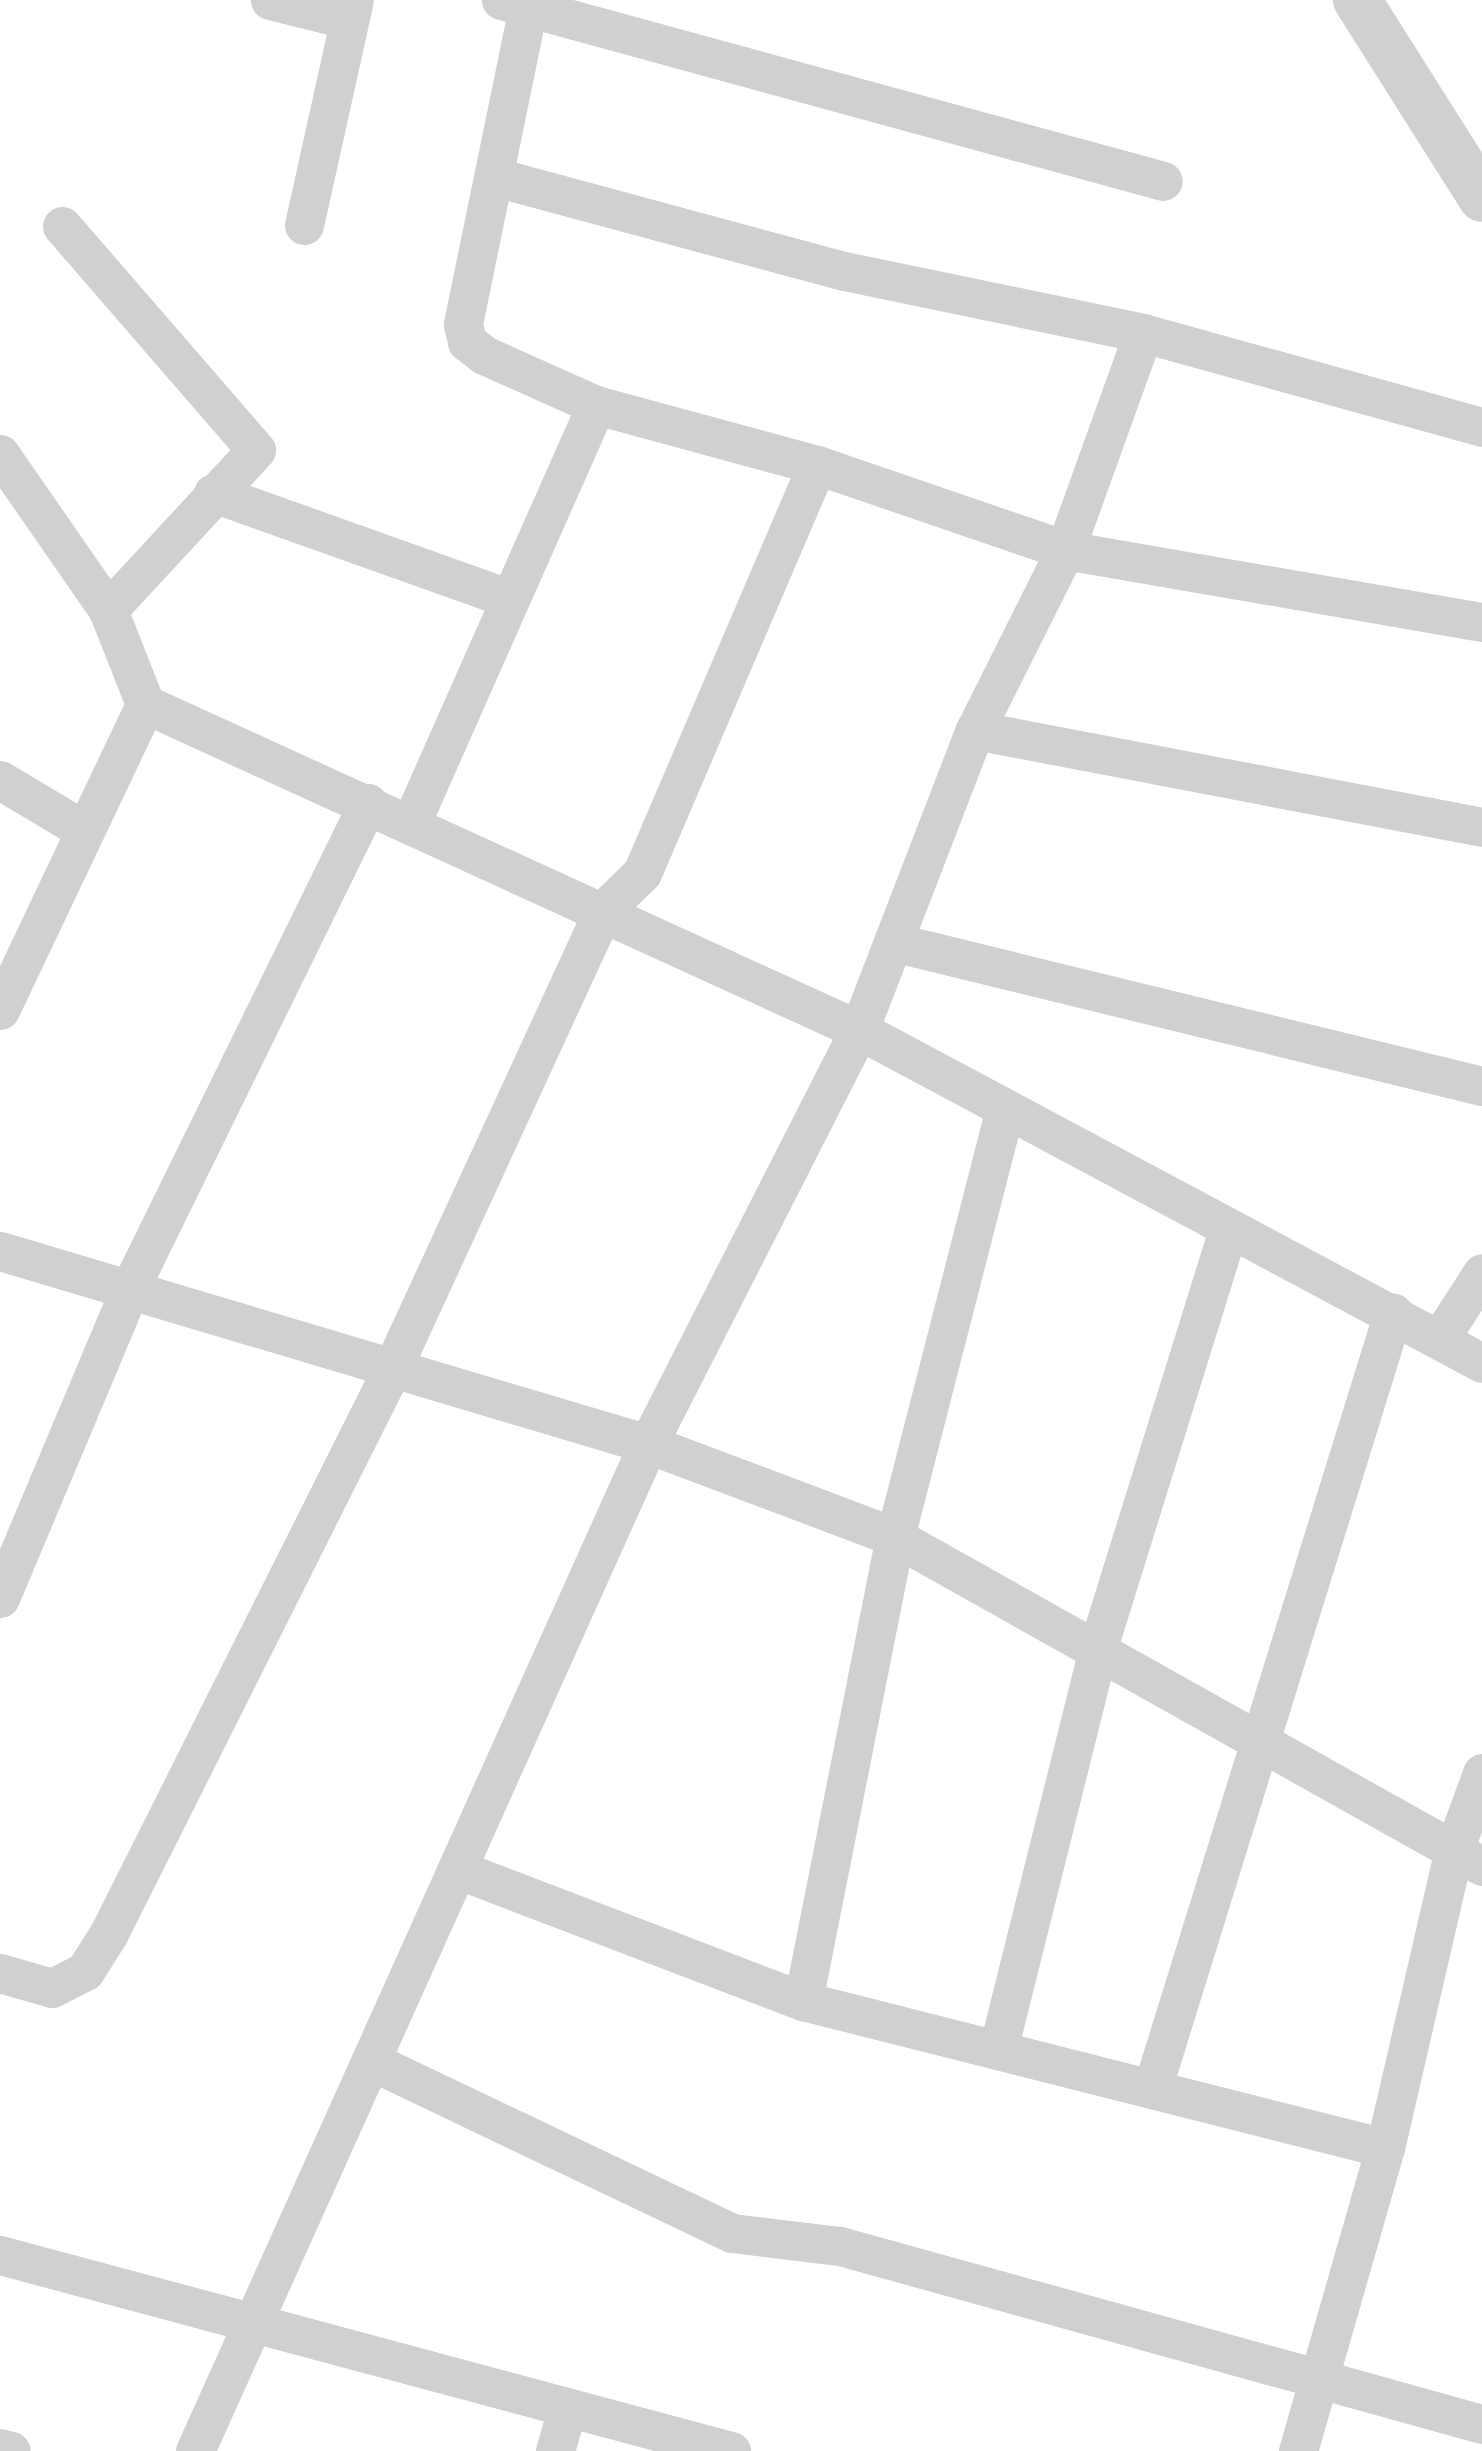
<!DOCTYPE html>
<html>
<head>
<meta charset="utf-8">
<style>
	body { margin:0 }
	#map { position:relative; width:1482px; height:2451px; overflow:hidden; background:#fff; font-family:Commissioner,sans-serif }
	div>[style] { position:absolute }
	.minor>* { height:39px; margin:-19.5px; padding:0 19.5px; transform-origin:19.5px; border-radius:19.5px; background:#d0d0d0 }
	.tertiary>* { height:48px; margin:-24px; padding:0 24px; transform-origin:24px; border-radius:24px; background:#d0d0d0 }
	span { translate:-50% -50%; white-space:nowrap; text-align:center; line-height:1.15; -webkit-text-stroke:12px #fff; paint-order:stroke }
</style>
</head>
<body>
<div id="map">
	<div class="minor">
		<div style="left:270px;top:0;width:78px;rotate:14deg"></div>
		<div style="left:501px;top:0;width:686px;rotate:15.29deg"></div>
		<div style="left:528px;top:7px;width:324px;rotate:101.6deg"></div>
		<div style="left:463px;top:324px;width:18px;rotate:77deg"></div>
		<div style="left:467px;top:342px;width:21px;rotate:37deg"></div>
		<div style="left:484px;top:355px;width:123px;rotate:24.1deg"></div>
		<div style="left:596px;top:405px;width:229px;rotate:15.2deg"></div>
		<div style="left:817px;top:465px;width:262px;rotate:18.9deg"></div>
		<div style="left:1065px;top:550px;width:423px;rotate:9.8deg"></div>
		<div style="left:499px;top:178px;width:357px;rotate:15.1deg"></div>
		<div style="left:844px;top:271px;width:305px;rotate:11.7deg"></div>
		<div style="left:1143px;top:333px;width:352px;rotate:15.5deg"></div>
		<div style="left:304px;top:225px;width:230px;rotate:-77.5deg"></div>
		<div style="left:62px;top:226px;width:296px;rotate:49.1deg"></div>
		<div style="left:256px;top:450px;width:218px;rotate:132.8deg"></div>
		<div style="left:0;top:454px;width:190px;rotate:55.3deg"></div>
		<div style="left:108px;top:610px;width:101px;rotate:68.5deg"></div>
		<div style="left:145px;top:704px;width:785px;rotate:24.54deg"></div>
		<div style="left:859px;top:1030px;width:706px;rotate:28.12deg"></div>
		<div style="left:213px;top:493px;width:310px;rotate:19.6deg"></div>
		<div style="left:975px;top:730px;width:516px;rotate:10.83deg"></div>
		<div style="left:0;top:780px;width:98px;rotate:30.8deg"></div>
		<div style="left:411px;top:823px;width:457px;rotate:-66.1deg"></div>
		<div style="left:893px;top:942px;width:606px;rotate:13.74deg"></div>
		<div style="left:0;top:1010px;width:339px;rotate:-64.6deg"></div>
		<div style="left:0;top:1251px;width:676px;rotate:16.59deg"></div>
		<div style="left:648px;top:1444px;width:264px;rotate:20.6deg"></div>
		<div style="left:895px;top:1537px;width:673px;rotate:29.27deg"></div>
		<div style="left:1440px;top:1338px;width:77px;rotate:-57.1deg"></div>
		<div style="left:0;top:1598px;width:338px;rotate:-67.2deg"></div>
		<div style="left:131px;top:1286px;width:538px;rotate:-63.86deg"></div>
		<div style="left:457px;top:1869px;width:370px;rotate:20.9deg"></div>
		<div style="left:803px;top:2001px;width:600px;rotate:14.18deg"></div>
		<div style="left:0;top:1973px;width:54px;rotate:16.1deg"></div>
		<div style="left:52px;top:1988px;width:37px;rotate:-27deg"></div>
		<div style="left:85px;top:1971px;width:45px;rotate:-57.7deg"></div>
		<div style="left:109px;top:1933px;width:629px;rotate:-63.35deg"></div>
		<div style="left:391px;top:1371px;width:507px;rotate:-65.26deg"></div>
		<div style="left:603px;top:911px;width:54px;rotate:-44.3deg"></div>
		<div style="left:642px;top:873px;width:444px;rotate:-66.8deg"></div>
		<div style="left:803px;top:2001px;width:473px;rotate:-78.8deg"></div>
		<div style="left:895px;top:1537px;width:442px;rotate:-75.6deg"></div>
		<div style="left:998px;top:2050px;width:418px;rotate:-76deg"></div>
		<div style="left:1099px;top:1644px;width:435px;rotate:-72.7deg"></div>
		<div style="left:371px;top:2061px;width:400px;rotate:25.5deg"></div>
		<div style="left:732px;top:2233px;width:109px;rotate:6.9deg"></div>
		<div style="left:840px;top:2246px;width:666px;rotate:15.5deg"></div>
		<div style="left:1152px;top:2089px;width:813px;rotate:-72.75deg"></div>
		<div style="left:0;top:2255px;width:757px;rotate:15.01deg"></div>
		<div style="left:0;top:2448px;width:11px;rotate:15deg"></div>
		<div style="left:195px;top:2451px;width:1104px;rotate:-65.78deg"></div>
		<div style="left:648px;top:1444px;width:465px;rotate:-63deg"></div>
		<div style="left:859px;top:1030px;width:322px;rotate:-68.9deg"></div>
		<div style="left:975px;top:730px;width:201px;rotate:-63.4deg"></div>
		<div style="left:1065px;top:550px;width:231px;rotate:-70.2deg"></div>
		<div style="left:555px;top:2451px;width:44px;rotate:-74.1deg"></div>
		<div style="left:1298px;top:2451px;width:315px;rotate:-74deg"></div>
		<div style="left:1385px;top:2148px;width:306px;rotate:-77deg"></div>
		<div style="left:1454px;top:1850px;width:82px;rotate:-70deg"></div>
	</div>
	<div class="tertiary">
		<div style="left:1357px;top:0;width:234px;rotate:57.7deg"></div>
	</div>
</div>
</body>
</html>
